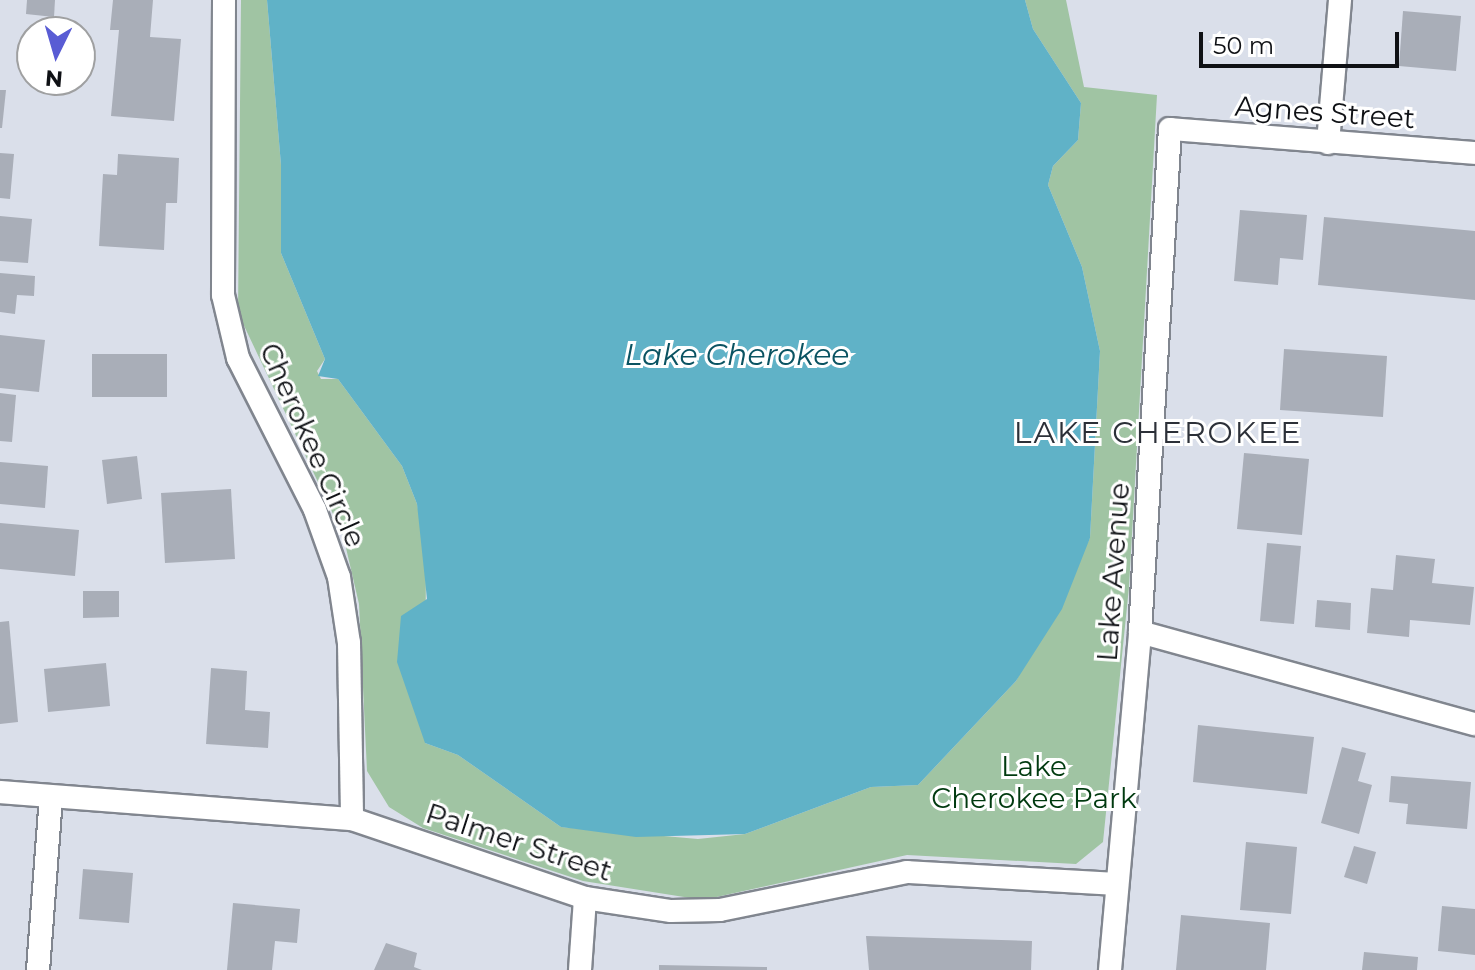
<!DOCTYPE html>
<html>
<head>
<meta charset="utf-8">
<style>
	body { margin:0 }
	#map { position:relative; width:1475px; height:970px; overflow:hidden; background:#dadfea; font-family:Montserrat,sans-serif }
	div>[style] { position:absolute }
	.green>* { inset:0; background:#a0c4a3 }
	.water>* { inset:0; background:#60b2c7 }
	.building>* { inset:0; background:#a9aeb8 }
	.roads { filter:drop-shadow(2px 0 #81868f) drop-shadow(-2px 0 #81868f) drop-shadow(0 2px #81868f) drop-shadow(0 -2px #81868f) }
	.street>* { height:22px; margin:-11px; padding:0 11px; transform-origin:11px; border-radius:11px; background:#fff }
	span { translate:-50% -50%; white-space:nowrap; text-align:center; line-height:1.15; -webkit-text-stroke:6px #fff; paint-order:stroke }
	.street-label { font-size:28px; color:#0f1115 }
	.park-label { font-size:28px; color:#003a0f }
	.water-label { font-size:30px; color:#0a5362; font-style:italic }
	.neighbourhood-label { font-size:30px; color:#2c3038; letter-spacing:2px }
	.north { position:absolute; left:16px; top:16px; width:80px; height:80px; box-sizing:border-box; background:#fff; border:2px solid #9fa0a1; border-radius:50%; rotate:185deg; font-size:22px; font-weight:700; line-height:32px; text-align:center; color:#0f1115 }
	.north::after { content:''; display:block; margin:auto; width:28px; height:36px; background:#595cd4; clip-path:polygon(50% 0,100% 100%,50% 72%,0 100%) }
	.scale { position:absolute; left:1199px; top:32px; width:200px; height:36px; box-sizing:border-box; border:4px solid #0f1115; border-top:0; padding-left:10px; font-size:24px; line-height:28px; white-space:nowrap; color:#0f1115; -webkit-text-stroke:6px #fff; paint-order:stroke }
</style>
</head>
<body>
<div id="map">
	<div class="green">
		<div style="clip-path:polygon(241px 0,267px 0,281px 165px,281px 253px,325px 359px,317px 371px,321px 379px,338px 379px,402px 466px,417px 504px,426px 549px,425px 743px,458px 755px,561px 827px,698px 839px,745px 834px,871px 787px,918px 785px,1016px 681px,1090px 538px,1100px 351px,1082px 267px,1048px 185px,1053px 166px,1078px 140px,1081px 103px,1033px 29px,1025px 0,1066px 0,1084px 87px,1157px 95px,1129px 587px,1103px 842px,1076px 864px,907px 855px,703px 900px,583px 881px,423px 828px,389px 807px,367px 771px,359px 604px,343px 535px,238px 313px)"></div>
	</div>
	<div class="water">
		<div style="clip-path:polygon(267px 0,1025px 0,1033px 29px,1081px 103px,1078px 140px,1053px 166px,1048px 185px,1082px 267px,1100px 351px,1090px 538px,1062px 609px,1016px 681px,918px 785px,871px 787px,745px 834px,636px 837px,561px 827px,458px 755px,425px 743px,397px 662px,401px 616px,427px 599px,417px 504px,402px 466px,338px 379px,318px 376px,325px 359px,281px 253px,281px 165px)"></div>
	</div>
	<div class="building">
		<div style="clip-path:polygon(27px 0,55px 0,54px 17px,26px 14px)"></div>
		<div style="clip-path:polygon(113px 0,153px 0,150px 37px,181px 39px,174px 121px,111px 116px,119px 30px,110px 30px)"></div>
		<div style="clip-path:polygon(1403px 11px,1461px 16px,1456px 71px,1399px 66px)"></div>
		<div style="clip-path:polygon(0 90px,6px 90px,2px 128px,0 128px)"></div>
		<div style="clip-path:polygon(0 153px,14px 154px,10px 199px,0 198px)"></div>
		<div style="clip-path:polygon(118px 154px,179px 158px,177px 203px,166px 203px,164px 250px,99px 246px,103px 174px,117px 175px)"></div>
		<div style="clip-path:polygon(1240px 210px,1307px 215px,1303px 260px,1280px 258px,1278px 285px,1234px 281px)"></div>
		<div style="clip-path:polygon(0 216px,32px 219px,28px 263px,0 261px)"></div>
		<div style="clip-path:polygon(1324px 217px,1475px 231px,1475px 300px,1318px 285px)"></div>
		<div style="clip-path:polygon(0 273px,35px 276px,34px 296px,17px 295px,15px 314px,0 312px)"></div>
		<div style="clip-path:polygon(0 335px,45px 340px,39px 392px,0 388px)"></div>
		<div style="clip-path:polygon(1284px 349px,1387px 356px,1383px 417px,1280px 410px)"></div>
		<div style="clip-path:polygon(92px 354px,167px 354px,167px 397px,92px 397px)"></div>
		<div style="clip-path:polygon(0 393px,16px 395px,12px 442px,0 441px)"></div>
		<div style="clip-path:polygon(1244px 453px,1309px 459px,1302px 535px,1237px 529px)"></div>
		<div style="clip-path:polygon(137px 456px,142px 499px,107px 504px,102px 460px)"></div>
		<div style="clip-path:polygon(0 462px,48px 466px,45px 508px,0 504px)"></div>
		<div style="clip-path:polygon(231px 489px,235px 559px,165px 563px,161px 493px)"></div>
		<div style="clip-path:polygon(0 523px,79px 530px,75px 576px,0 569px)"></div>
		<div style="clip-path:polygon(1267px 543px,1301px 546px,1294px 624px,1260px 621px)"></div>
		<div style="clip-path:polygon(1396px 555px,1435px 559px,1432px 583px,1474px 587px,1470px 625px,1410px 620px,1409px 637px,1367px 633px,1371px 588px,1393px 590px)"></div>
		<div style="clip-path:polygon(83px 591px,119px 591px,119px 617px,83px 618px)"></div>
		<div style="clip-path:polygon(1317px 600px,1351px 603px,1350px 630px,1315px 627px)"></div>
		<div style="clip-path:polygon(9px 621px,18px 722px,0 724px,0 622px)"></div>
		<div style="clip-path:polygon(106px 663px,110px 706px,48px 712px,44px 669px)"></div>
		<div style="clip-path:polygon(211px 668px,247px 671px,245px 710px,270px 712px,268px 748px,206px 744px)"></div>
		<div style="clip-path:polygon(1198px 725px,1314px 737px,1307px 794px,1193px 782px)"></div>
		<div style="clip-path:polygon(1342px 747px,1366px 753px,1358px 781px,1372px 785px,1359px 834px,1321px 823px)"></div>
		<div style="clip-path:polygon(1391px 776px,1471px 782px,1467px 829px,1406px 824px,1408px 804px,1389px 802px)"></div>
		<div style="clip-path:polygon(1246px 842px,1297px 847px,1291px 914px,1240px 910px)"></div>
		<div style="clip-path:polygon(1354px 846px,1376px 852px,1367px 884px,1344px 877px)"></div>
		<div style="clip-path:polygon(83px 869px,133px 873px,129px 923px,79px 919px)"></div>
		<div style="clip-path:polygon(233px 903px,300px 909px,297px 943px,275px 941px,272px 970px,227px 970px)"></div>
		<div style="clip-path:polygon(1442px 906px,1475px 909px,1475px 955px,1438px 951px)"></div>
		<div style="clip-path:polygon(1181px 915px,1270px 923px,1266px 970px,1176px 970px)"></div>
		<div style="clip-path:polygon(866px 936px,1032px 941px,1031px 970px,869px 970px)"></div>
		<div style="clip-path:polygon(386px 943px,417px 953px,414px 967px,422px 970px,374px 970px)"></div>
		<div style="clip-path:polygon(1364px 952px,1418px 957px,1417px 970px,1362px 970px)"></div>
		<div style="clip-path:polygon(659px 965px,767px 967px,767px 970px,659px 970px)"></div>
	</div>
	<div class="roads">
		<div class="street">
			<div style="left:224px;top:0;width:295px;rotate:90.2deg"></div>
			<div style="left:223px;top:295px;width:65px;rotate:76.6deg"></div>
			<div style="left:238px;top:358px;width:170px;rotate:63.1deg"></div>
			<div style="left:315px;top:510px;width:71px;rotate:70.3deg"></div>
			<div style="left:339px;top:577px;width:67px;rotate:81.4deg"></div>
			<div style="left:349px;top:643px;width:176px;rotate:89deg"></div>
			<div style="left:1328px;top:143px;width:144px;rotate:-85.2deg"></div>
			<div style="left:1140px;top:632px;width:347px;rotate:15.4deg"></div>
			<div style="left:0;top:792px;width:353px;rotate:4.4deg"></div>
			<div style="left:352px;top:819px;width:246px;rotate:18.7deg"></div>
			<div style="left:585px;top:898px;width:87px;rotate:8.6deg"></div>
			<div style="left:671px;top:911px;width:49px;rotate:-1.2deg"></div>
			<div style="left:720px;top:910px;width:191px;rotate:-11.5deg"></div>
			<div style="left:907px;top:872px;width:208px;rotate:3.3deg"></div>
			<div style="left:38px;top:970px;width:173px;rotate:-85.7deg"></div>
			<div style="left:580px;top:970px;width:72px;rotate:-86deg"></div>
			<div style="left:1110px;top:970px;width:339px;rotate:-84.9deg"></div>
			<div style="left:1140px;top:632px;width:504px;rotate:-86.59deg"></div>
			<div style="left:1170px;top:129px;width:306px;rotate:4.5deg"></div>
		</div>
	</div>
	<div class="street-label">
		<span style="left:1325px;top:112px;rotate:4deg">Agnes Street</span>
		<span style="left:313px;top:445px;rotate:66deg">Cherokee Circle</span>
		<span style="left:1113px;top:572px;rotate:-86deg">Lake Avenue</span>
		<span style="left:519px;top:842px;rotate:18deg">Palmer Street</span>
	</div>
	<div class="park-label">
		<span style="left:1034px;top:782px">Lake<br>Cherokee Park</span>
	</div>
	<div class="water-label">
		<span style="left:737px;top:355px">Lake Cherokee</span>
	</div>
	<div class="neighbourhood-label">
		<span style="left:1158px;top:433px">LAKE CHEROKEE</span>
	</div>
	<div class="north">N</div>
	<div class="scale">50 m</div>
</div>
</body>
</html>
